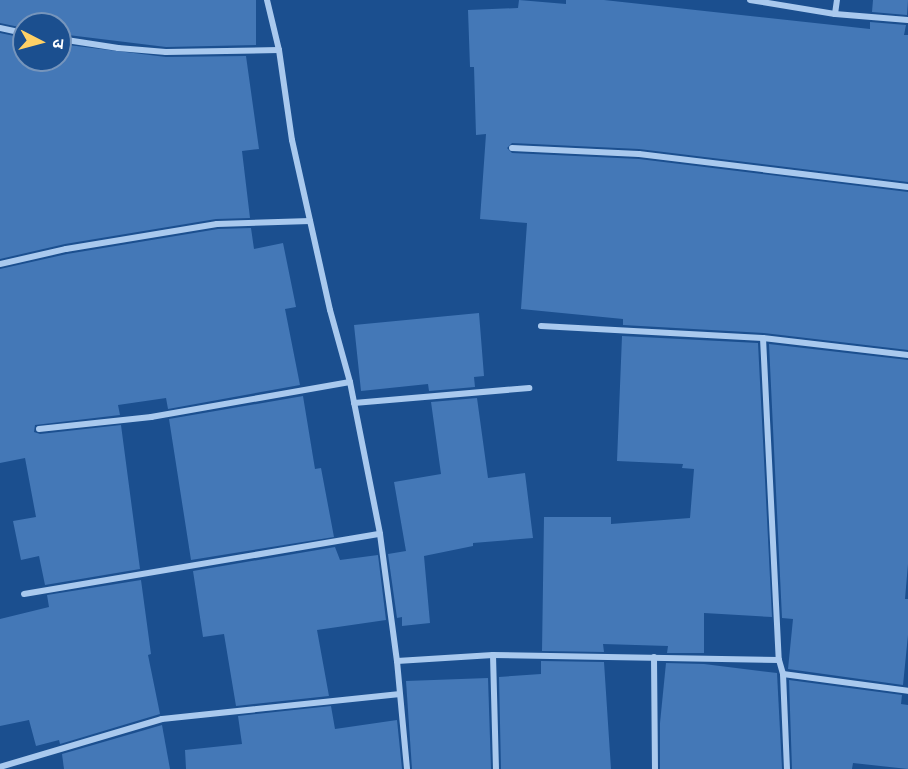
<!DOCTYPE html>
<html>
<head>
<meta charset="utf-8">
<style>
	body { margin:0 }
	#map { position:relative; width:908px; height:769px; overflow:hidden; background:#1b4f8f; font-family:"DejaVu Sans","Noto Sans Devanagari",sans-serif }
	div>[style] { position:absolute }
	.building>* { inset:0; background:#4478b7 }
	.minor>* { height:6px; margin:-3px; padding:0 3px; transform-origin:3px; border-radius:3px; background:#a9c9ee }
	span { translate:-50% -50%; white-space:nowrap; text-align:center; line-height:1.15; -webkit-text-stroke:5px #1b4f8f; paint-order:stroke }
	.north { position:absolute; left:12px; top:12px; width:60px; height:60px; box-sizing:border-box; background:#1b4f8f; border:2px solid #7695bc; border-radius:50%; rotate:96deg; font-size:16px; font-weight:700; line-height:24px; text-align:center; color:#fff }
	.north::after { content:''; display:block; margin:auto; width:21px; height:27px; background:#ffd166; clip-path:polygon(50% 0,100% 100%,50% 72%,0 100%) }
</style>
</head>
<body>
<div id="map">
	<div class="building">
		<div style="clip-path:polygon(0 0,256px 0,256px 45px,166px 47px,60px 34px,60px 24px,24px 24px,24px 28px,0 23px)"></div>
		<div style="clip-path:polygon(519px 0,566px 4px,566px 0,604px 0,870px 29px,870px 22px,906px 25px,904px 35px,908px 35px,908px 182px,639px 149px,512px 143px,507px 148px,512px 153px,639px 159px,908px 192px,908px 350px,764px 333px,623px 325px,623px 319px,521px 309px,527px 223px,480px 219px,486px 134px,476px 135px,474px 67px,470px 67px,468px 10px,518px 8px)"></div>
		<div style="clip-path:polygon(873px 0,908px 0,907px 15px,872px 12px)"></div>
		<div style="clip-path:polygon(0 33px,24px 38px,24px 60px,60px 60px,60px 44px,166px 57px,246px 56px,259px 149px,242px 151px,250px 218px,216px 219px,65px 244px,0 259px)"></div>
		<div style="clip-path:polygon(251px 228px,254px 249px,283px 243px,296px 307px,285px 309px,300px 385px,168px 409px,166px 398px,118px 405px,120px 415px,35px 425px,34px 432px,40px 434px,121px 425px,140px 569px,45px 585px,39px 556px,21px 560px,13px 521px,36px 517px,25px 458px,0 463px,0 269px,67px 254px,218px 229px)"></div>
		<div style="clip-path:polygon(479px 313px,484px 376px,474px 377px,475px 387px,429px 391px,428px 384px,361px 391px,354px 325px)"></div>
		<div style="clip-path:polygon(622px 336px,758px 343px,772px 617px,704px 613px,704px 653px,667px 653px,668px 646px,603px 644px,604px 652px,542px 651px,544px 517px,611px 517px,611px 524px,690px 518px,694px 469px,682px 468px,683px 464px,617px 461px)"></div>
		<div style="clip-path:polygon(769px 344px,908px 360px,908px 564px,905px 599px,908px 599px,908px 635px,903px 685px,788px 669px,793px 619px,782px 618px)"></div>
		<div style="clip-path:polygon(303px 396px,315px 469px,321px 468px,334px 537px,191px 560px,169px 419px)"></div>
		<div style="clip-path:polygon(477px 398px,488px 478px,525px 473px,533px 538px,473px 543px,473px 546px,424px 556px,430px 623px,402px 626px,402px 617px,397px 618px,388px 554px,406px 551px,394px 482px,441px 474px,431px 402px)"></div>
		<div style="clip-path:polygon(335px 547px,340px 560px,378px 555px,386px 620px,317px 630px,329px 696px,236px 706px,224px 634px,203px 637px,193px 571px)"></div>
		<div style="clip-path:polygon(141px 580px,151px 654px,148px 655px,160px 714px,60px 744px,59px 740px,36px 746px,29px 720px,0 726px,0 619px,49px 607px,47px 595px)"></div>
		<div style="clip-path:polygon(541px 661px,604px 662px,611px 769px,501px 769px,499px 677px,541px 674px)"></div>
		<div style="clip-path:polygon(666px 663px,704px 664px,777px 673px,782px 769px,660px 769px,660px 723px)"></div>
		<div style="clip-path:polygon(488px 678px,491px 769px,412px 769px,406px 681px)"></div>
		<div style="clip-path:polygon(789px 680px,902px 695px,901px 704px,908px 705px,908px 769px,853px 763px,852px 769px,792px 769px)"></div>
		<div style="clip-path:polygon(331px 706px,335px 729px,397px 720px,402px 769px,186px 769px,185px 750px,242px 744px,238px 716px)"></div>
		<div style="clip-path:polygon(162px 725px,170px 769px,64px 769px,62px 754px)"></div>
	</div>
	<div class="minor">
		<div style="left:267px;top:0;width:51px;rotate:76.5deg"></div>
		<div style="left:279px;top:50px;width:91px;rotate:81.8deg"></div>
		<div style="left:292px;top:140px;width:174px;rotate:77.4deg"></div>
		<div style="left:330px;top:310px;width:75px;rotate:74.5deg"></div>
		<div style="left:350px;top:382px;width:155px;rotate:78.8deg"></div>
		<div style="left:380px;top:534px;width:128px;rotate:82.4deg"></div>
		<div style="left:397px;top:661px;width:108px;rotate:84.7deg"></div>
		<div style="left:750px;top:0;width:86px;rotate:9.4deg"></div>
		<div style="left:835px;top:14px;width:73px;rotate:4.7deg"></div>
		<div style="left:835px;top:14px;width:14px;rotate:-82deg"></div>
		<div style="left:0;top:28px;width:25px;rotate:12deg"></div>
		<div style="left:60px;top:39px;width:59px;rotate:8.8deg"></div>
		<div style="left:118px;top:48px;width:48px;rotate:4.8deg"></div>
		<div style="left:166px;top:52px;width:113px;rotate:-1deg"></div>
		<div style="left:512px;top:148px;width:127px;rotate:2.7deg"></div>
		<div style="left:639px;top:154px;width:271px;rotate:7deg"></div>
		<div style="left:0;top:264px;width:68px;rotate:-12.8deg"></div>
		<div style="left:66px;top:249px;width:153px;rotate:-9.4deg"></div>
		<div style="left:217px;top:224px;width:93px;rotate:-1.8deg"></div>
		<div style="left:541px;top:326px;width:222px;rotate:3.1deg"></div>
		<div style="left:763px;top:338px;width:146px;rotate:6.7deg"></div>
		<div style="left:763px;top:338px;width:322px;rotate:87.2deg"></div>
		<div style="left:354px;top:403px;width:176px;rotate:-4.9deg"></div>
		<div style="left:39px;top:429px;width:113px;rotate:-6.1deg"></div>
		<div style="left:151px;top:417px;width:202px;rotate:-10deg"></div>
		<div style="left:24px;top:594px;width:361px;rotate:-9.6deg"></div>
		<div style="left:493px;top:655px;width:114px;rotate:88.5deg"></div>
		<div style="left:654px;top:657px;width:112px;rotate:89.5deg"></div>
		<div style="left:397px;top:661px;width:96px;rotate:-3.6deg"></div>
		<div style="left:493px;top:655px;width:286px;rotate:1deg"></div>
		<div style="left:779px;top:660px;width:15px;rotate:74deg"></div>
		<div style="left:783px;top:674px;width:126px;rotate:7.7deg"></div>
		<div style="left:783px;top:674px;width:95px;rotate:87.6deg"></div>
		<div style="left:0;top:767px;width:169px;rotate:-16.5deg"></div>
		<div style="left:162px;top:719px;width:237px;rotate:-6deg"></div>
	</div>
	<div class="north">उ</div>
</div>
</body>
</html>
